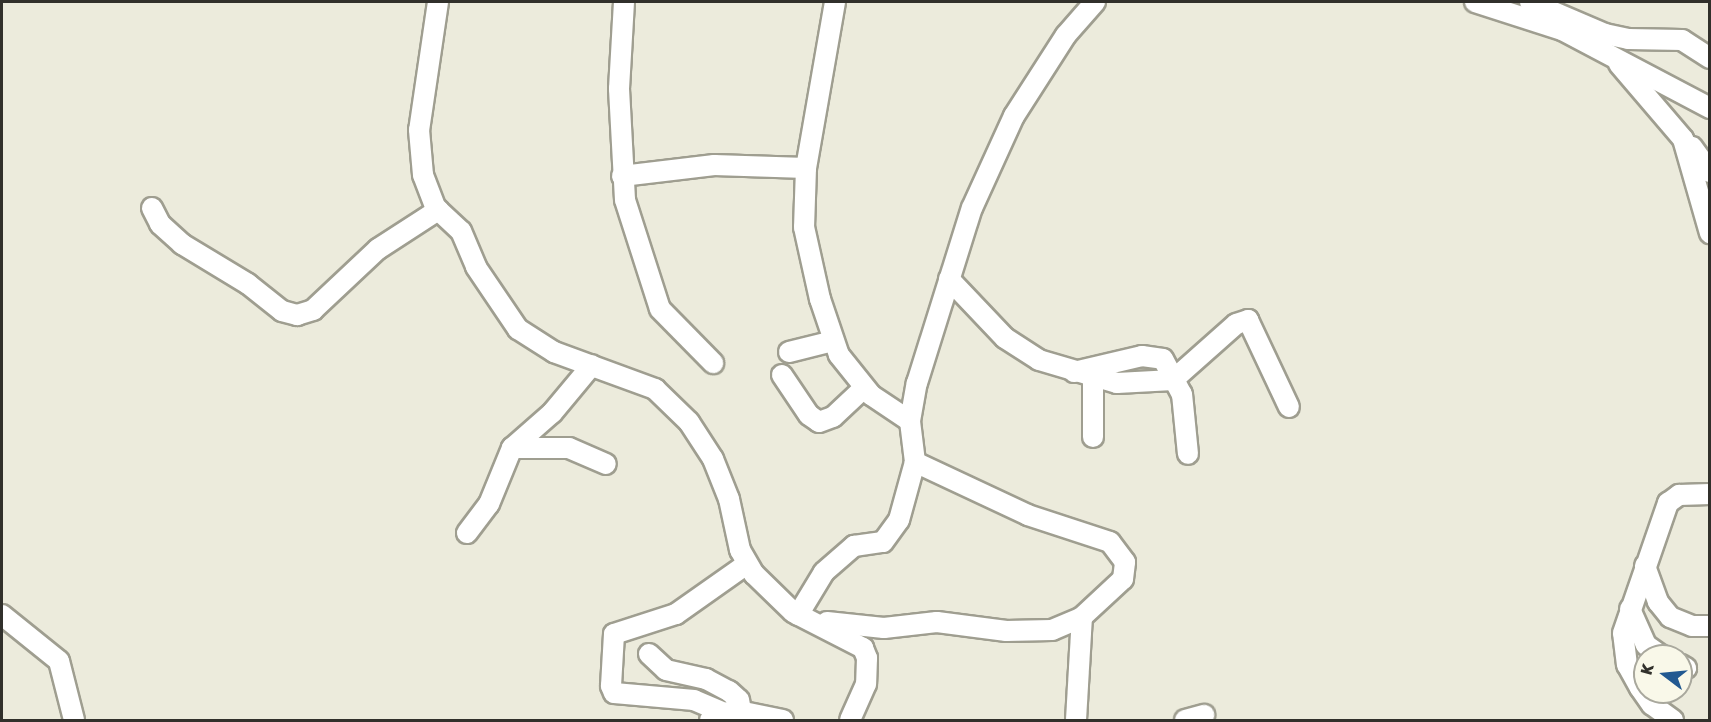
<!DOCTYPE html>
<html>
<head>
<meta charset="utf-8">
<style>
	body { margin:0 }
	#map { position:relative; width:1711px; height:722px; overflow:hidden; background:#ecebdc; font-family:Rubik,sans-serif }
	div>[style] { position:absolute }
	.roads { filter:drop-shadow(2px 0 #9f9e90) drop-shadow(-2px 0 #9f9e90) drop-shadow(0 2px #9f9e90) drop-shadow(0 -2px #9f9e90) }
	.minor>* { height:20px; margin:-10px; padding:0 10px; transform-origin:10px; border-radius:10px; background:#fff }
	span { translate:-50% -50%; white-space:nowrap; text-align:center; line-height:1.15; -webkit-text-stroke:4.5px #f9f8e9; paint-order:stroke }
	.frame { position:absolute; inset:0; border:3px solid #31302b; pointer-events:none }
	.north { position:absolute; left:1633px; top:644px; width:60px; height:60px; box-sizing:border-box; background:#f9f8e9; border:2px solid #a9a89d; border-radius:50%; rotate:286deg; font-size:16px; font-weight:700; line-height:24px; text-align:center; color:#31302b }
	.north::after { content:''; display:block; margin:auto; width:21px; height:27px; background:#225991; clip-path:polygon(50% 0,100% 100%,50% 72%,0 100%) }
</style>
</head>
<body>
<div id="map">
	<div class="roads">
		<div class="minor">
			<div style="left:438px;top:2px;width:129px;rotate:98.4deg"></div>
			<div style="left:419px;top:130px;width:45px;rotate:84.9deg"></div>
			<div style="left:423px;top:175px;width:34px;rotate:69deg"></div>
			<div style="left:435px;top:207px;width:35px;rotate:43deg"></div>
			<div style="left:461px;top:231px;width:39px;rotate:67deg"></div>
			<div style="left:476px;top:267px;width:75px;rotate:55.9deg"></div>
			<div style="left:518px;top:329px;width:43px;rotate:32.6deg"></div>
			<div style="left:554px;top:352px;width:108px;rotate:20.1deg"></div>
			<div style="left:655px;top:389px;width:47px;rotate:44.1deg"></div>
			<div style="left:689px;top:422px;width:44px;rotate:57deg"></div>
			<div style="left:713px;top:459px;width:43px;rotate:68.2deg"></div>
			<div style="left:729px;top:499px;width:52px;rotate:77.8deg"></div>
			<div style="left:740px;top:550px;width:28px;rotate:60deg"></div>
			<div style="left:754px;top:574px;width:54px;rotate:44.3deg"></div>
			<div style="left:793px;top:612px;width:79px;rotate:27.2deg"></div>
			<div style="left:863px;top:648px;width:11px;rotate:68deg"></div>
			<div style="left:867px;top:658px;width:26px;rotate:92deg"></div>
			<div style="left:866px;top:684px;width:39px;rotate:114deg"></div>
			<div style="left:624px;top:2px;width:87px;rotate:93.3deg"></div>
			<div style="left:619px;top:89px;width:111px;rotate:86.9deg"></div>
			<div style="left:625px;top:200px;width:114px;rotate:72.2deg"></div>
			<div style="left:660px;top:309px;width:76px;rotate:45.5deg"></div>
			<div style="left:835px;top:2px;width:169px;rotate:99.9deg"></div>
			<div style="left:806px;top:168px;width:59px;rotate:91.9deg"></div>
			<div style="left:804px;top:227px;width:74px;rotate:77.5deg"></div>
			<div style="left:820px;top:299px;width:59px;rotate:71.3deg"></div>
			<div style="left:839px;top:355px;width:51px;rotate:51.3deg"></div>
			<div style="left:871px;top:395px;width:47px;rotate:33.7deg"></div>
			<div style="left:1475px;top:2px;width:91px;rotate:17.8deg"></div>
			<div style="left:1562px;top:30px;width:167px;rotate:27.8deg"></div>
			<div style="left:1530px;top:2px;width:82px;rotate:23.1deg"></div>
			<div style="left:1605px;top:34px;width:24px;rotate:12deg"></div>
			<div style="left:1628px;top:39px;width:54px;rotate:1.1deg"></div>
			<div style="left:1682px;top:40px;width:33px;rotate:33deg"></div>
			<div style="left:1619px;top:64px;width:99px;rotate:49.5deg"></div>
			<div style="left:1683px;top:139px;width:98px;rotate:74deg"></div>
			<div style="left:1692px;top:147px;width:31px;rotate:54deg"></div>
			<div style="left:622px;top:176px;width:93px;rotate:-6.8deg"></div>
			<div style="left:714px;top:165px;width:92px;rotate:1.9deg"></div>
			<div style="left:152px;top:208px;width:18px;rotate:63deg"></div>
			<div style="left:160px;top:224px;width:30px;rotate:42deg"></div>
			<div style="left:182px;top:244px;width:77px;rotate:31.2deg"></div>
			<div style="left:248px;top:284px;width:43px;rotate:38.5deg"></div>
			<div style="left:282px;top:311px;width:16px;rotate:15deg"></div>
			<div style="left:297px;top:315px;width:17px;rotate:-17deg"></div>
			<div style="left:313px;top:310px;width:89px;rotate:-43.2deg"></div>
			<div style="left:378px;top:249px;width:72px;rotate:-33deg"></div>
			<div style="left:949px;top:279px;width:81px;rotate:46.5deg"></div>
			<div style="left:1005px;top:338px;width:40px;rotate:32.9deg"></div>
			<div style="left:1039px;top:360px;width:81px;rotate:16.4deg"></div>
			<div style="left:1117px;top:383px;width:56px;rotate:-3.1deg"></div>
			<div style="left:1173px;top:380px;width:84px;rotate:-41.6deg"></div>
			<div style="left:1236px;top:324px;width:13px;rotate:-18deg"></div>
			<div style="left:1248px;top:320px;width:96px;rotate:64.8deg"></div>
			<div style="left:789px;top:352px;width:45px;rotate:-14deg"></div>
			<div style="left:1074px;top:372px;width:70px;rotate:-13.2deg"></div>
			<div style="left:1142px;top:356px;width:21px;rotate:8deg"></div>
			<div style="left:1163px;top:359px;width:40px;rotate:62deg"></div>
			<div style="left:1182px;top:394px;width:60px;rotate:84.3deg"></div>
			<div style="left:782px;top:375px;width:48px;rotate:56deg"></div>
			<div style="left:809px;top:415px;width:12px;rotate:35deg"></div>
			<div style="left:819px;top:422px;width:15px;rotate:-20deg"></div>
			<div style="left:833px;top:417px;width:42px;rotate:-43.1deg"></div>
			<div style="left:1093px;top:378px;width:59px;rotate:90deg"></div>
			<div style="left:512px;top:448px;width:57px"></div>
			<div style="left:569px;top:448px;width:40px;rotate:23.4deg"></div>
			<div style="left:467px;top:533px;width:36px;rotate:-53deg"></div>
			<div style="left:489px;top:504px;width:61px;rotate:-67.7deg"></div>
			<div style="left:512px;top:448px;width:53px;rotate:-41.2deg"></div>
			<div style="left:552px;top:413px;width:62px;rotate:-50.2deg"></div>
			<div style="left:1645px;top:566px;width:38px;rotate:70deg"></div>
			<div style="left:1658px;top:602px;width:19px;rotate:51deg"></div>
			<div style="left:1670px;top:617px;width:24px;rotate:22deg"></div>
			<div style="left:1692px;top:626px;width:18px"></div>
			<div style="left:1630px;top:609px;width:39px;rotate:66deg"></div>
			<div style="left:1646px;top:645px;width:19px;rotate:35deg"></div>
			<div style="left:2px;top:615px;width:73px;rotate:38.9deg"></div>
			<div style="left:59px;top:661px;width:61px;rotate:75.7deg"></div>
			<div style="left:798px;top:615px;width:50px;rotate:-58.8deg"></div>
			<div style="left:824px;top:572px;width:40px;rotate:-41deg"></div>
			<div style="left:854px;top:546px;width:29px;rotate:-8deg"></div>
			<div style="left:883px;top:542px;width:27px;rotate:-54deg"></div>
			<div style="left:899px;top:520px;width:60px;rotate:-74.6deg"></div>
			<div style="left:915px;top:462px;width:41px;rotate:-97deg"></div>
			<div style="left:910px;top:421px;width:39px;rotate:-80deg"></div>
			<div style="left:917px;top:383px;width:183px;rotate:-72.6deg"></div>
			<div style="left:972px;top:208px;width:101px;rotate:-65.5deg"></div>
			<div style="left:1014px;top:116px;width:96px;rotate:-57.3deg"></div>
			<div style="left:1066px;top:35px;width:44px;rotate:-48.7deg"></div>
			<div style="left:827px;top:622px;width:57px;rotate:6deg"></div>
			<div style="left:884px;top:628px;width:53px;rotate:-6.5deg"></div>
			<div style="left:937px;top:622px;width:70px;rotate:7.4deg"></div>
			<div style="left:1006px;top:631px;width:46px;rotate:-1.2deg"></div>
			<div style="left:1052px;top:630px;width:33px;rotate:-23deg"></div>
			<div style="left:1082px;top:617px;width:56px;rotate:-42.8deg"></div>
			<div style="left:1123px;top:579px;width:17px;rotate:-83deg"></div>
			<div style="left:1125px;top:562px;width:25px;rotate:-127deg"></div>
			<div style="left:1110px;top:542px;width:86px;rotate:-161.8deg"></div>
			<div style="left:1028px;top:515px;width:125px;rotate:-154.9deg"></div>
			<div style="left:649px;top:654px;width:23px;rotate:43deg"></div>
			<div style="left:666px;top:670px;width:41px;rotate:12.7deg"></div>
			<div style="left:706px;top:679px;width:26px;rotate:28deg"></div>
			<div style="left:729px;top:691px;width:13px;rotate:42deg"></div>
			<div style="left:739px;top:700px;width:10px;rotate:79deg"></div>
			<div style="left:1681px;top:665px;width:6px;rotate:31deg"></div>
			<div style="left:722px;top:712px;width:30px;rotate:-157deg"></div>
			<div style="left:694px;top:700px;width:80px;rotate:-175deg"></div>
			<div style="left:614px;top:693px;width:8px;rotate:-113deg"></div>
			<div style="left:611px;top:686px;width:52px;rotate:-86.7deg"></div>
			<div style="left:614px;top:634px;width:65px;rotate:-17.9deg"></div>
			<div style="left:676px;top:614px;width:87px;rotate:-35.2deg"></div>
			<div style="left:710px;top:720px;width:26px;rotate:-23deg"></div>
			<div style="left:734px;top:710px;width:50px;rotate:11.5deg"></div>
			<div style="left:1076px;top:720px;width:103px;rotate:-86.7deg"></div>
			<div style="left:1185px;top:720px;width:20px;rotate:-15deg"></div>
			<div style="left:1673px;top:720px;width:26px;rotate:-144deg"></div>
			<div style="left:1652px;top:705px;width:21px;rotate:-125deg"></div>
			<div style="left:1640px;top:688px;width:26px;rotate:-119deg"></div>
			<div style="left:1627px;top:665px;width:32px;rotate:-97deg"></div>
			<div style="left:1623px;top:633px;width:138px;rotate:-70.9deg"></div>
			<div style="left:1668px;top:503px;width:14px;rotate:-36deg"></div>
			<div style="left:1679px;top:495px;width:31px;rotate:-2deg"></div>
		</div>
	</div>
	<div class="frame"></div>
	<div class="north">K</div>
</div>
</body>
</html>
